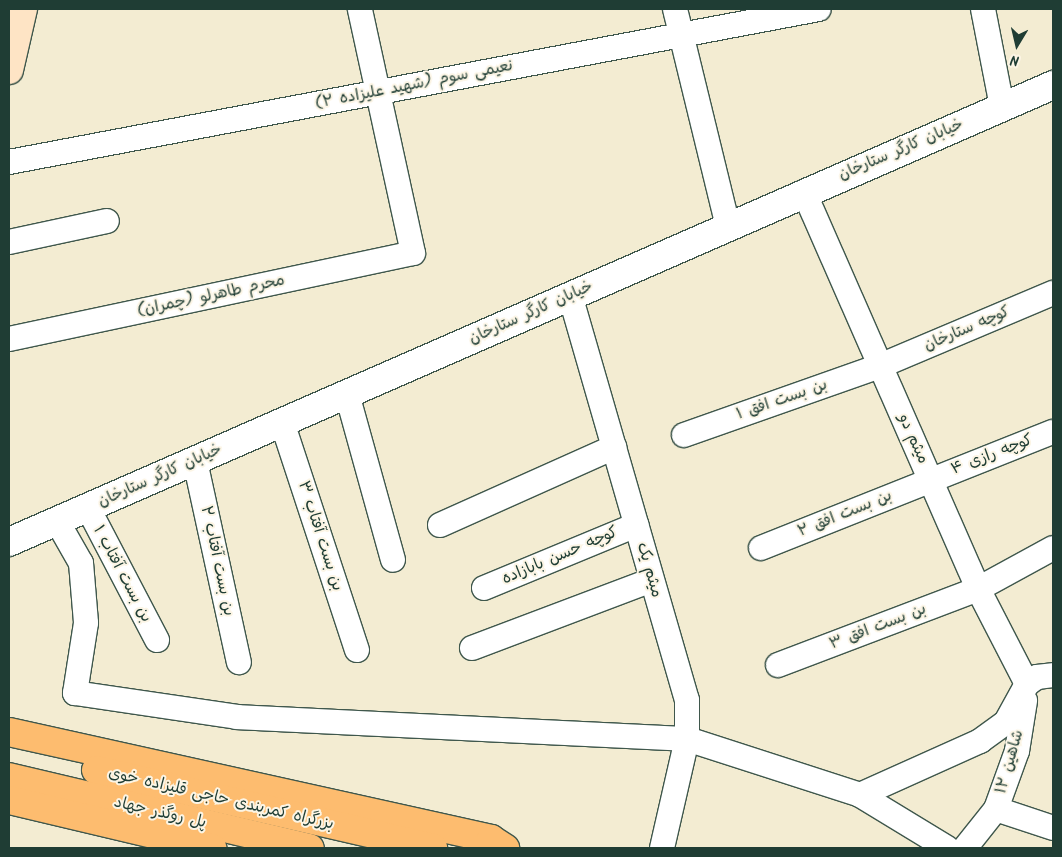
<!DOCTYPE html>
<html>
<head>
<meta charset="utf-8">
<style>
	body { margin:0 }
	#map { position:relative; width:1062px; height:857px; overflow:hidden; background:#f3ecd2; font-family:Kalam,"Playpen Sans Arabic",sans-serif }
	div>[style] { position:absolute }
	.roads { filter:drop-shadow(1px 0 #3f574c) drop-shadow(-1px 0 #3f574c) drop-shadow(0 1px #3f574c) drop-shadow(0 -1px #3f574c) }
	.minor>* { height:24px; margin:-12px; padding:0 12px; transform-origin:12px; border-radius:12px; background:#fff }
	.tertiary>* { height:28px; margin:-14px; padding:0 14px; transform-origin:14px; border-radius:14px; background:#fff }
	.secondary>* { height:28px; margin:-14px; padding:0 14px; transform-origin:14px; border-radius:14px; background:#fee4c5 }
	.trunk>* { height:28px; margin:-14px; padding:0 14px; transform-origin:14px; border-radius:14px; background:#fdbc6f }
	span { translate:-50% -50%; white-space:nowrap; text-align:center; line-height:1.15; -webkit-text-stroke:4px #fcf5e5; paint-order:stroke }
	.street-label { font-size:16px; color:#1f3d34 }
	.frame { position:absolute; inset:0; border:10px solid #1f3d34; pointer-events:none }
	.north { position:absolute; left:992px; top:20px; width:50px; height:50px; -webkit-text-stroke:4px #fcf5e5; paint-order:stroke; rotate:189deg; font-size:14px; font-weight:700; line-height:20px; text-align:center; color:#1f3d34 }
	.north::after { content:''; display:block; margin:auto; width:18px; height:22px; background:#1f3d34; clip-path:polygon(50% 0,100% 100%,50% 72%,0 100%) }
</style>
</head>
<body>
<div id="map">
	<div class="roads">
		<div class="minor">
			<div style="left:675px;top:9px;width:223px;rotate:76.3deg"></div>
			<div style="left:983px;top:9px;width:100px;rotate:79deg"></div>
			<div style="left:9px;top:162px;width:824px;rotate:-10.7deg"></div>
			<div style="left:804px;top:192px;width:433px;rotate:66.3deg"></div>
			<div style="left:978px;top:589px;width:107px;rotate:62.7deg"></div>
			<div style="left:9px;top:242px;width:100px;rotate:-12.1deg"></div>
			<div style="left:570px;top:295px;width:422px;rotate:73.9deg"></div>
			<div style="left:687px;top:700px;width:39px;rotate:90deg"></div>
			<div style="left:687px;top:739px;width:112px;rotate:102.9deg"></div>
			<div style="left:9px;top:339px;width:413px;rotate:-12deg"></div>
			<div style="left:413px;top:253px;width:250px;rotate:-102.3deg"></div>
			<div style="left:347px;top:394px;width:172px;rotate:74.5deg"></div>
			<div style="left:282px;top:422px;width:240px;rotate:71.8deg"></div>
			<div style="left:684px;top:435px;width:208px;rotate:-19.4deg"></div>
			<div style="left:880px;top:366px;width:188px;rotate:-22.9deg"></div>
			<div style="left:195px;top:461px;width:206px;rotate:77.7deg"></div>
			<div style="left:88px;top:508px;width:149px;rotate:62.4deg"></div>
			<div style="left:57px;top:521px;width:48px;rotate:60.3deg"></div>
			<div style="left:81px;top:563px;width:60px;rotate:85.2deg"></div>
			<div style="left:86px;top:623px;width:71px;rotate:98.9deg"></div>
			<div style="left:75px;top:693px;width:164px;rotate:8.4deg"></div>
			<div style="left:237px;top:717px;width:451px;rotate:2.8deg"></div>
			<div style="left:687px;top:739px;width:182px;rotate:17.9deg"></div>
			<div style="left:860px;top:795px;width:132px;rotate:-24.2deg"></div>
			<div style="left:980px;top:741px;width:32px;rotate:-36deg"></div>
			<div style="left:1006px;top:722px;width:43px;rotate:-61.1deg"></div>
			<div style="left:1027px;top:684px;width:12px;rotate:-35deg"></div>
			<div style="left:1037px;top:677px;width:16px;rotate:-7deg"></div>
			<div style="left:440px;top:525px;width:191px;rotate:-24.1deg"></div>
			<div style="left:761px;top:548px;width:314px;rotate:-21.7deg"></div>
			<div style="left:484px;top:588px;width:165px;rotate:-22.5deg"></div>
			<div style="left:472px;top:648px;width:192px;rotate:-20.7deg"></div>
			<div style="left:778px;top:665px;width:214px;rotate:-20.8deg"></div>
			<div style="left:978px;top:589px;width:85px;rotate:-28.7deg"></div>
			<div style="left:860px;top:795px;width:102px;rotate:31.3deg"></div>
			<div style="left:996px;top:809px;width:60px;rotate:18.4deg"></div>
			<div style="left:965px;top:848px;width:50px;rotate:-51.5deg"></div>
			<div style="left:996px;top:809px;width:62px;rotate:-70.1deg"></div>
			<div style="left:1017px;top:751px;width:51px;rotate:-80.9deg"></div>
		</div>
		<div class="tertiary">
			<div style="left:9px;top:542px;width:1140px;rotate:-23.64deg"></div>
		</div>
		<div class="secondary">
			<div style="left:9px;top:70px;width:63px;rotate:-77.1deg"></div>
		</div>
		<div class="trunk">
			<div style="left:9px;top:732px;width:494px;rotate:12.5deg"></div>
			<div style="left:491px;top:839px;width:17px;rotate:33deg"></div>
			<div style="left:96px;top:770px;width:346px;rotate:13deg"></div>
			<div style="left:9px;top:777px;width:309px;rotate:13.3deg"></div>
			<div style="left:9px;top:800px;width:209px;rotate:13.3deg"></div>
		</div>
	</div>
	<div class="street-label">
		<span style="left:414px;top:85px;rotate:-11deg">نعیمی سوم (شهید علیزاده ۲)</span>
		<span style="left:901px;top:150px;rotate:-23deg">خیابان کارگر ستارخان</span>
		<span style="left:211px;top:296px;rotate:-12deg">محرم طاهرلو (چمران)</span>
		<span style="left:531px;top:313px;rotate:-24deg">خیابان کارگر ستارخان</span>
		<span style="left:967px;top:329px;rotate:-23deg">کوچه ستارخان</span>
		<span style="left:782px;top:400px;rotate:-19deg">بن بست افق ۱</span>
		<span style="left:913px;top:439px;rotate:66deg">میثم دو</span>
		<span style="left:992px;top:455px;rotate:-21deg">کوچه رازی ۴</span>
		<span style="left:160px;top:476px;rotate:-24deg">خیابان کارگر ستارخان</span>
		<span style="left:845px;top:514px;rotate:-22deg">بن بست افق ۲</span>
		<span style="left:320px;top:536px;rotate:72deg">بن بست آفتاب ۳</span>
		<span style="left:560px;top:556px;rotate:-23deg">کوچه حسن بابازاده</span>
		<span style="left:217px;top:561px;rotate:78deg">بن بست آفتاب ۲</span>
		<span style="left:649px;top:570px;rotate:74deg">میثم یک</span>
		<span style="left:122px;top:574px;rotate:62deg">بن بست آفتاب ۱</span>
		<span style="left:878px;top:627px;rotate:-21deg">بن بست افق ۳</span>
		<span style="left:1010px;top:762px;rotate:-74deg">شاهین ۱۲</span>
		<span style="left:221px;top:799px;rotate:13deg">بزرگراه کمربندی حاجی قلیزاده خوی</span>
		<span style="left:160px;top:813px;rotate:13deg">پل روگذر جهاد</span>
	</div>
	<div class="frame"></div>
	<div class="north">N</div>
</div>
</body>
</html>
